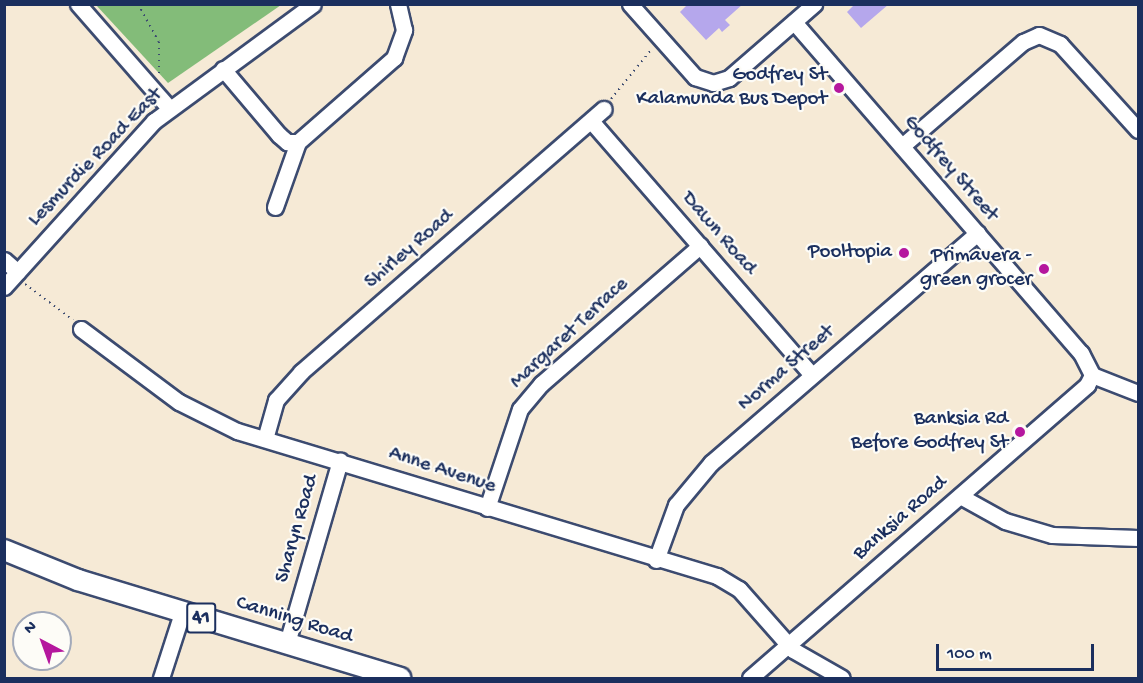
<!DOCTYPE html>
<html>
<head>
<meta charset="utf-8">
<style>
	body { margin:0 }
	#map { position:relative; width:1143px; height:683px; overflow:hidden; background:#f6ead6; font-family:"Gochi Hand",sans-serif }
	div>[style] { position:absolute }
	.forest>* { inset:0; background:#83bc79 }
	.building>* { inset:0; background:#b5a7ec }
	.path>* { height:2px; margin-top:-1px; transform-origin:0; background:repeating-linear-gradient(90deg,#3c4b70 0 1.5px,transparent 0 6px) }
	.roads { filter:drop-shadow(2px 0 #3c4b70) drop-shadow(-2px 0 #3c4b70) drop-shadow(0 2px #3c4b70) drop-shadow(0 -2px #3c4b70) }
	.minor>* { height:15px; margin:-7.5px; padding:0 7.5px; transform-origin:7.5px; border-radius:7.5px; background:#fff }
	.major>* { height:20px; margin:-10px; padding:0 10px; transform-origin:10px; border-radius:10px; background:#fff }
	.dots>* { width:16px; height:16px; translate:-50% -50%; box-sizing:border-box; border:3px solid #fdfcf7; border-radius:50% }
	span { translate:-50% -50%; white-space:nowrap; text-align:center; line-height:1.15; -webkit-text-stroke:4.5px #fdfcf7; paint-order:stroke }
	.shield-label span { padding:2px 4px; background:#fdfcf7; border:2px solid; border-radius:4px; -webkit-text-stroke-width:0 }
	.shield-label { font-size:20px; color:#1b2f5e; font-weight:700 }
	.poi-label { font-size:21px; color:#1b2f5e }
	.right { translate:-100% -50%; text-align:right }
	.street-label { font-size:21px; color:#1b2f5e }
	.frame { position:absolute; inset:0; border:6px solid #1b2f5e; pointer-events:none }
	.north { position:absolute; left:12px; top:611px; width:60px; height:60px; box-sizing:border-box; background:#fdfcf7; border:2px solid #a3aaba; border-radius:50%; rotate:319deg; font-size:16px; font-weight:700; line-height:24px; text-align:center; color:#1b2f5e }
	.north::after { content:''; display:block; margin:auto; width:21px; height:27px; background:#b5179e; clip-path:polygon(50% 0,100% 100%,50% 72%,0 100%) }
	.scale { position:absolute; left:936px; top:644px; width:158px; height:27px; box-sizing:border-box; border:3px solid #1b2f5e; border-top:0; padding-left:8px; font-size:18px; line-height:21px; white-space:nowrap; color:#1b2f5e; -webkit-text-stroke:4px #fdfcf7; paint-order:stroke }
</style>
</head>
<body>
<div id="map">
	<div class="forest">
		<div style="clip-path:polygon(96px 5px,281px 5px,168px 83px)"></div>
	</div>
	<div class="building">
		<div style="clip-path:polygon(688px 4px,743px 4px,725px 20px,730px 25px,722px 32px,719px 28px,706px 40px,680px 12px)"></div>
		<div style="clip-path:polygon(855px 4px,889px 4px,861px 28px,847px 12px)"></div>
	</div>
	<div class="path">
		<div style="left:138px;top:4px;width:43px;rotate:61.1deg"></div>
		<div style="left:159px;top:42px;width:35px;rotate:90deg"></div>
		<div style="left:611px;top:99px;width:63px;rotate:-50.8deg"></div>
		<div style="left:25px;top:284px;width:60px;rotate:36.9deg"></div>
	</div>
	<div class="roads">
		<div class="minor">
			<div style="left:78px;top:4px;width:138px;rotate:48.8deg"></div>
			<div style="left:630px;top:4px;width:98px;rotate:48.3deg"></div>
			<div style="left:695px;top:77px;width:19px;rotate:18deg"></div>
			<div style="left:713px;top:83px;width:17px;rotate:-17deg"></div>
			<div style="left:729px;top:78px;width:113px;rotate:-41deg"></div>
			<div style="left:794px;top:22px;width:438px;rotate:49.1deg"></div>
			<div style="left:1081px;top:353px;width:25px;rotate:63deg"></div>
			<div style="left:223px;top:69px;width:87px;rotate:49.7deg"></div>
			<div style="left:279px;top:135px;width:11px;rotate:41deg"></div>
			<div style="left:287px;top:142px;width:11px"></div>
			<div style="left:298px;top:142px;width:69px;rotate:109.5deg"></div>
			<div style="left:592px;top:122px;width:335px;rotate:49deg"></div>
			<div style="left:298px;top:142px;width:128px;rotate:-41.2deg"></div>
			<div style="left:394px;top:58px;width:30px;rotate:-70deg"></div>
			<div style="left:404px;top:30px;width:27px;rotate:-103deg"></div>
			<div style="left:902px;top:146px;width:160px;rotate:-40.7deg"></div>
			<div style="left:1023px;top:42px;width:17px;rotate:-24deg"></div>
			<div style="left:1039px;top:35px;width:23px;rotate:23deg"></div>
			<div style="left:1060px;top:44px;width:116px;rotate:47.8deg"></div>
			<div style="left:4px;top:260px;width:18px;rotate:41deg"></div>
			<div style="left:4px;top:287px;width:224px;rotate:-47.9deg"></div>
			<div style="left:154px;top:121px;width:197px;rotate:-36.3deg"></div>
			<div style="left:81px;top:329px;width:122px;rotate:36.7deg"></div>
			<div style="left:179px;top:402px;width:65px;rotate:26.6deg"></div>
			<div style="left:237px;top:431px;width:501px;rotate:16.81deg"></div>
			<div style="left:717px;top:576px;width:26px;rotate:31deg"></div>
			<div style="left:739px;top:589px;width:81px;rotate:48.5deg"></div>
			<div style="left:793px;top:650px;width:56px;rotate:29.7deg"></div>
			<div style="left:1092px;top:375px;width:49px;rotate:21.4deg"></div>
			<div style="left:265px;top:439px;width:41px;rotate:-74.2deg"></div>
			<div style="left:276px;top:400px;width:38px;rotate:-48deg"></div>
			<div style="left:301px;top:372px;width:401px;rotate:-41deg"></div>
			<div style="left:960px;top:496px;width:51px;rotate:29.1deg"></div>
			<div style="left:1005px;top:521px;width:49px;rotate:16.6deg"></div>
			<div style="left:1052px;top:535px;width:86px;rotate:2deg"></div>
			<div style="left:487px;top:508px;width:104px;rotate:-71.6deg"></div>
			<div style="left:520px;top:409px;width:33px;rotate:-50deg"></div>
			<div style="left:541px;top:384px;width:211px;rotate:-41deg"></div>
			<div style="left:656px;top:560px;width:59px;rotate:-70deg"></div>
			<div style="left:676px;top:505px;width:55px;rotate:-50.2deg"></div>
			<div style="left:711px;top:463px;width:352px;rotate:-40.8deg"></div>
			<div style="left:287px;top:643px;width:190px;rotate:-73.8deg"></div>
			<div style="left:161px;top:678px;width:68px;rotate:-72.1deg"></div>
			<div style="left:750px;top:678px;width:447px;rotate:-41deg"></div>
			<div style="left:1087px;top:385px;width:11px;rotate:-63deg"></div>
		</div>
		<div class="major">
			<div style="left:4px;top:550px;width:80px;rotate:22.1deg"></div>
			<div style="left:78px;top:580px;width:337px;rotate:16.9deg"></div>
		</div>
	</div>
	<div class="dots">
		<div style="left:839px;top:88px;background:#b5179e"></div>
		<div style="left:904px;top:253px;background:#b5179e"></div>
		<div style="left:1044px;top:269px;background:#b5179e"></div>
		<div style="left:1020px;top:432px;background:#b5179e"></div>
	</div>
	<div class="shield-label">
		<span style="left:201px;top:618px">41</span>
	</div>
	<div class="poi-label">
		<span class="right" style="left:827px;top:88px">Godfrey St<br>Kalamunda Bus Depot</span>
		<span class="right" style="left:892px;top:253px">Pooltopia</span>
		<span class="right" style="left:1032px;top:269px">Primavera -<br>green grocer</span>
		<span class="right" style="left:1008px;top:432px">Banksia Rd<br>Before Godfrey St</span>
	</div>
	<div class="street-label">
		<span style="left:96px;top:158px;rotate:-46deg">Lesmurdie Road East</span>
		<span style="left:950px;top:169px;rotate:49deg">Godfrey Street</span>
		<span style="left:718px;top:234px;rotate:49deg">Dawn Road</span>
		<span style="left:410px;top:250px;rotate:-41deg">Shirley Road</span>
		<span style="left:570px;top:334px;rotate:-43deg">Margaret Terrace</span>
		<span style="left:787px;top:369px;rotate:-41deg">Norma Street</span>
		<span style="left:442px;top:471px;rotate:18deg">Anne Avenue</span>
		<span style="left:901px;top:519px;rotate:-41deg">Banksia Road</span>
		<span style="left:298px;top:529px;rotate:-74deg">Sharyn Road</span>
		<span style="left:294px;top:621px;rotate:17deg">Canning Road</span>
	</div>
	<div class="frame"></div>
	<div class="north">N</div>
	<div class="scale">100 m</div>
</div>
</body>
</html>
